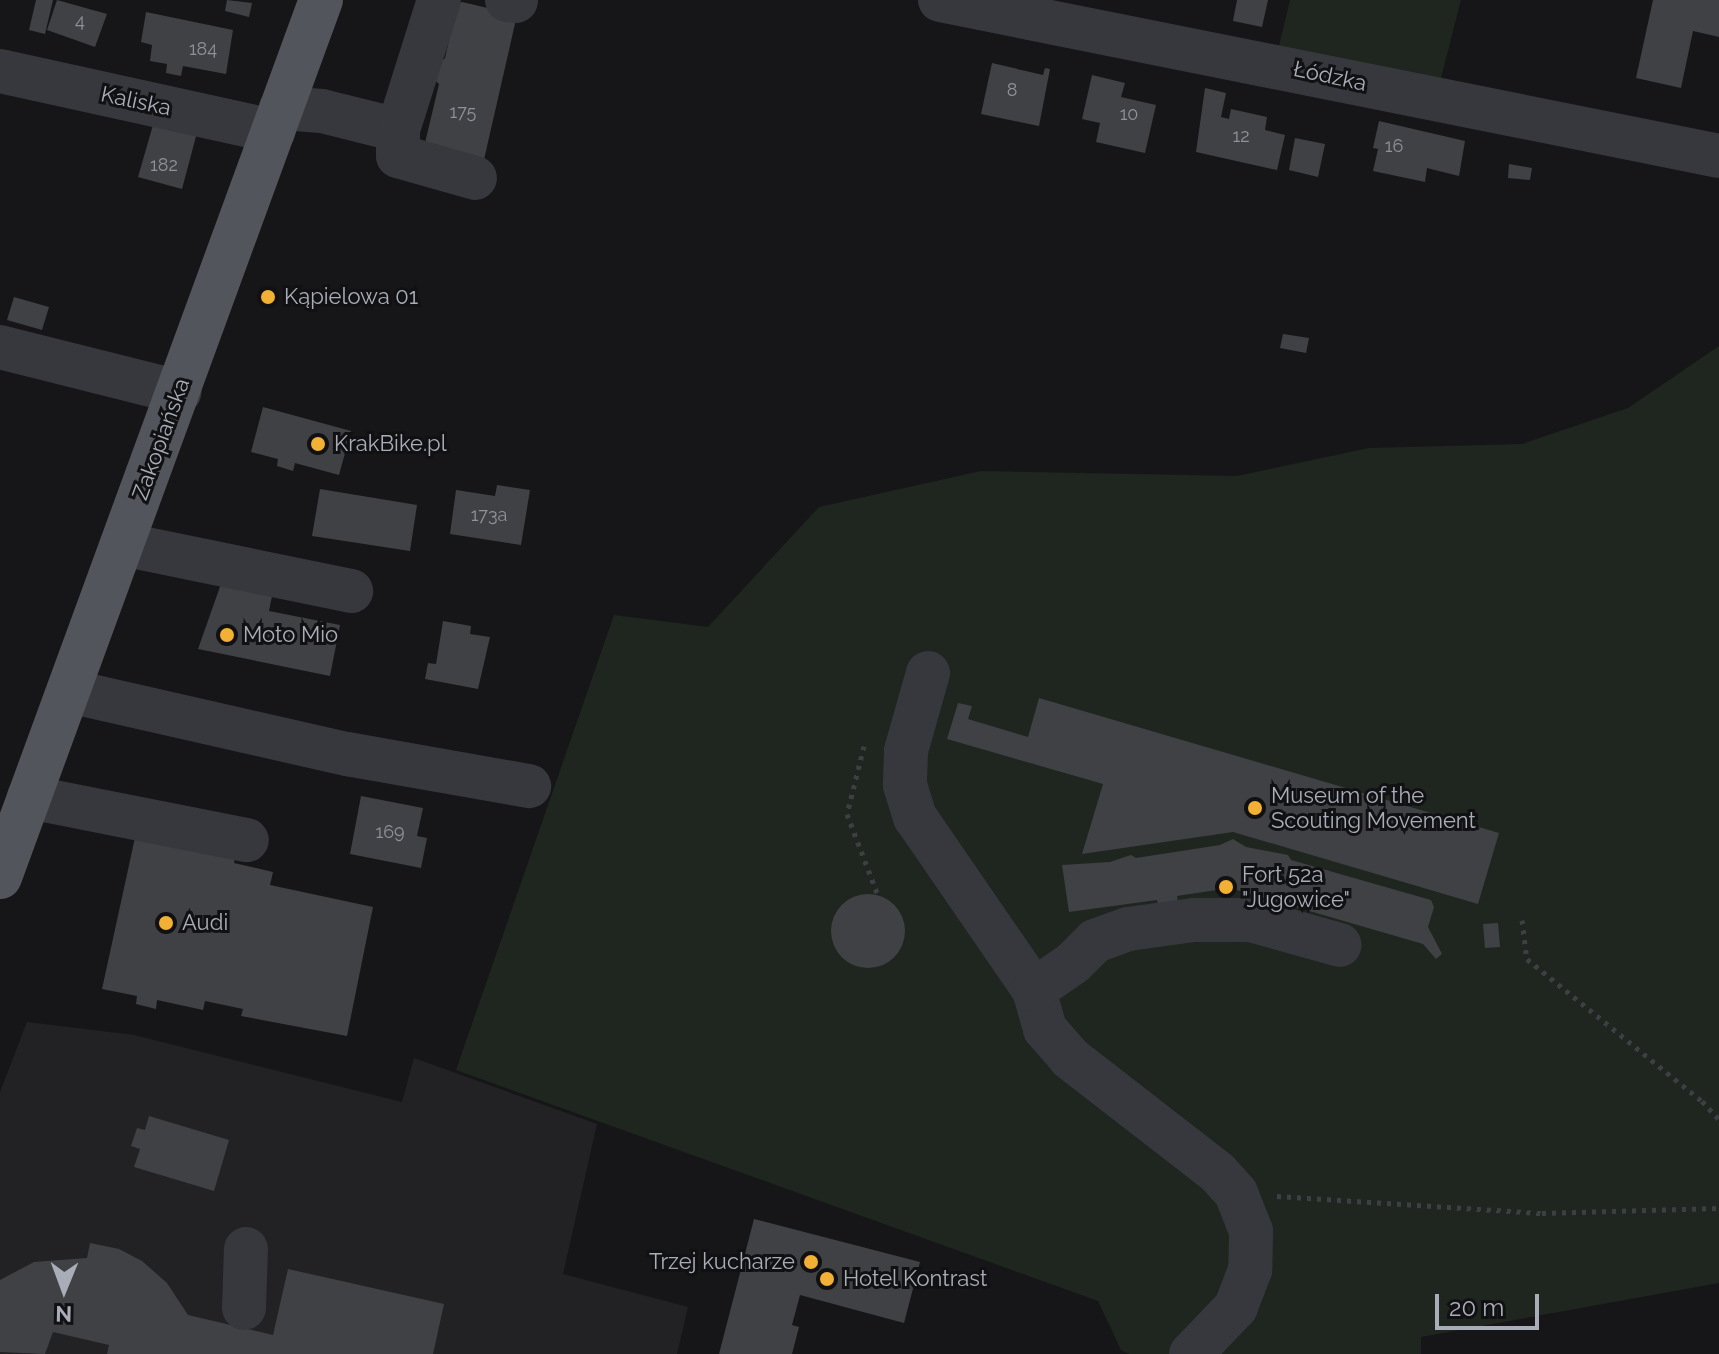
<!DOCTYPE html>
<html>
<head>
<meta charset="utf-8">
<style>
	body { margin:0 }
	#map { position:relative; width:1719px; height:1354px; overflow:hidden; background:#161618; font-family:Raleway,sans-serif }
	div>[style] { position:absolute }
	.built>* { inset:0; background:#222225 }
	.green>* { inset:0; background:#1e261f }
	.building>* { inset:0; background:#404145 }
	.round { border-radius:50% }
	.path>* { height:5px; margin-top:-2.5px; transform-origin:0; background:repeating-linear-gradient(90deg,#3d3f44 0 4px,transparent 0 10px) }
	.minor>* { height:44px; margin:-22px; padding:0 22px; transform-origin:22px; border-radius:22px; background:#37383d }
	.major>* { height:44px; margin:-22px; padding:0 22px; transform-origin:22px; border-radius:22px; background:#53555c }
	.dots>* { width:22px; height:22px; translate:-50% -50%; box-sizing:border-box; border:4px solid #111113; border-radius:50% }
	span { translate:-50% -50%; white-space:nowrap; text-align:center; line-height:1.15; -webkit-text-stroke:6px #111113; paint-order:stroke }
	.number-label { font-size:18px; color:#8e929b }
	.number-label span { -webkit-text-stroke-width:0 }
	.street-label { font-size:22px; color:#a8adb8 }
	.poi-label { font-size:22px; color:#a8adb8 }
	.left { translate:0 -50%; text-align:left }
	.right { translate:-100% -50%; text-align:right }
	.north { position:absolute; left:24px; top:1250px; width:80px; height:80px; -webkit-text-stroke:6px #111113; paint-order:stroke; rotate:181deg; font-size:22px; font-weight:700; line-height:32px; text-align:center; color:#a8adb8 }
	.north::after { content:''; display:block; margin:auto; width:28px; height:36px; background:#a8adb8; clip-path:polygon(50% 0,100% 100%,50% 72%,0 100%) }
	.scale { position:absolute; left:1435px; top:1294px; width:104px; height:36px; box-sizing:border-box; border:4px solid #a8adb8; border-top:0; padding-left:10px; font-size:24px; line-height:28px; white-space:nowrap; color:#a8adb8; -webkit-text-stroke:6px #111113; paint-order:stroke }
</style>
</head>
<body>
<div id="map">
	<div class="built">
		<div style="clip-path:polygon(27px 1022px,134px 1035px,402px 1102px,414px 1058px,597px 1124px,563px 1274px,688px 1307px,677px 1354px,0 1354px,0 1092px)"></div>
	</div>
	<div class="green">
		<div style="clip-path:polygon(1290px 0,1461px 0,1440px 82px,1278px 50px)"></div>
		<div style="clip-path:polygon(1719px 346px,1719px 1283px,1421px 1337px,1421px 1354px,1129px 1354px,1121px 1350px,1098px 1301px,456px 1070px,614px 615px,708px 627px,819px 507px,981px 471px,1237px 476px,1369px 448px,1522px 444px,1628px 408px)"></div>
	</div>
	<div class="building">
		<div style="clip-path:polygon(36px 0,53px 0,45px 34px,29px 30px)"></div>
		<div style="clip-path:polygon(57px 0,107px 14px,95px 47px,47px 30px)"></div>
		<div style="clip-path:polygon(227px 0,252px 3px,249px 17px,225px 11px)"></div>
		<div style="clip-path:polygon(1237px 0,1268px 0,1262px 27px,1233px 21px)"></div>
		<div style="clip-path:polygon(1653px 0,1719px 0,1719px 37px,1693px 31px,1681px 88px,1636px 78px)"></div>
		<div style="clip-path:polygon(462px 2px,517px 15px,483px 164px,424px 147px,439px 84px,429px 75px,445px 58px,457px 5px)"></div>
		<div style="clip-path:polygon(146px 12px,233px 30px,226px 74px,183px 66px,181px 76px,166px 73px,167px 64px,150px 61px,152px 45px,141px 42px)"></div>
		<div style="clip-path:polygon(992px 63px,1043px 75px,1045px 68px,1050px 69px,1039px 126px,981px 114px)"></div>
		<div style="clip-path:polygon(1092px 75px,1125px 83px,1121px 97px,1156px 105px,1145px 153px,1096px 142px,1100px 123px,1082px 119px)"></div>
		<div style="clip-path:polygon(1205px 88px,1226px 93px,1221px 117px,1229px 119px,1231px 109px,1267px 117px,1265px 130px,1285px 135px,1277px 170px,1196px 152px)"></div>
		<div style="clip-path:polygon(155px 118px,198px 129px,182px 189px,138px 177px)"></div>
		<div style="clip-path:polygon(1379px 121px,1465px 141px,1459px 176px,1427px 168px,1425px 182px,1373px 171px,1378px 149px,1373px 148px)"></div>
		<div style="clip-path:polygon(1295px 138px,1325px 144px,1318px 177px,1289px 170px)"></div>
		<div style="clip-path:polygon(1509px 164px,1532px 168px,1530px 180px,1508px 178px)"></div>
		<div style="clip-path:polygon(14px 297px,49px 307px,42px 330px,7px 320px)"></div>
		<div style="clip-path:polygon(1283px 334px,1309px 338px,1306px 353px,1280px 348px)"></div>
		<div style="clip-path:polygon(263px 407px,351px 431px,339px 475px,295px 463px,293px 471px,277px 466px,278px 459px,251px 452px)"></div>
		<div style="clip-path:polygon(497px 485px,530px 490px,521px 545px,450px 534px,456px 490px,495px 496px)"></div>
		<div style="clip-path:polygon(320px 489px,417px 505px,410px 551px,312px 536px)"></div>
		<div style="clip-path:polygon(222px 581px,273px 591px,269px 611px,340px 625px,330px 676px,198px 649px)"></div>
		<div style="clip-path:polygon(443px 621px,471px 626px,470px 634px,490px 637px,478px 689px,425px 679px,428px 663px,436px 664px)"></div>
		<div style="clip-path:polygon(1039px 698px,1499px 833px,1478px 904px,1233px 832px,1082px 854px,1103px 784px,947px 739px,958px 703px,972px 706px,968px 719px,1028px 737px)"></div>
		<div style="clip-path:polygon(361px 796px,423px 808px,417px 836px,427px 838px,421px 868px,350px 854px)"></div>
		<div style="clip-path:polygon(136px 833px,236px 854px,234px 863px,273px 872px,270px 885px,373px 907px,347px 1036px,241px 1016px,243px 1009px,205px 1001px,203px 1010px,157px 1000px,156px 1009px,136px 1004px,137px 996px,102px 989px)"></div>
		<div style="clip-path:polygon(1233px 839px,1246px 847px,1288px 855px,1291px 860px,1431px 900px,1434px 907px,1428px 927px,1442px 954px,1436px 959px,1423px 944px,1230px 888px,1177px 896px,1179px 907px,1159px 910px,1157px 900px,1069px 912px,1062px 865px,1110px 862px,1131px 855px,1136px 858px,1220px 845px)"></div>
		<div class="round" style="left:831px;top:894px;width:74px;height:74px"></div>
		<div style="clip-path:polygon(1498px 923px,1500px 947px,1485px 948px,1483px 924px)"></div>
		<div style="clip-path:polygon(149px 1116px,229px 1140px,214px 1191px,134px 1167px,140px 1149px,131px 1146px,137px 1128px,145px 1130px)"></div>
		<div style="clip-path:polygon(754px 1219px,920px 1262px,904px 1323px,800px 1295px,792px 1325px,799px 1327px,792px 1354px,719px 1354px)"></div>
		<div style="clip-path:polygon(90px 1243px,119px 1249px,142px 1261px,167px 1283px,188px 1315px,273px 1335px,288px 1269px,444px 1304px,433px 1354px,107px 1354px,109px 1345px,53px 1332px,45px 1354px,0 1352px,0 1280px,34px 1262px,87px 1258px)"></div>
	</div>
	<div class="path">
		<div style="left:864px;top:746px;width:70px;rotate:104deg"></div>
		<div style="left:847px;top:814px;width:87px;rotate:69.1deg"></div>
		<div style="left:1522px;top:920px;width:39px;rotate:83deg"></div>
		<div style="left:1527px;top:959px;width:225px;rotate:39.1deg"></div>
		<div style="left:1702px;top:1101px;width:25px;rotate:47deg"></div>
		<div style="left:1277px;top:1196px;width:266px;rotate:3.7deg"></div>
		<div style="left:1542px;top:1213px;width:177px;rotate:-1.6deg"></div>
	</div>
	<div class="minor">
		<div style="left:507px;top:0;width:9px;rotate:6deg"></div>
		<div style="left:940px;top:0;width:794px;rotate:11.32deg"></div>
		<div style="left:0;top:71px;width:280px;rotate:12.4deg"></div>
		<div style="left:281px;top:108px;width:41px;rotate:4.2deg"></div>
		<div style="left:322px;top:111px;width:78px;rotate:14deg"></div>
		<div style="left:398px;top:130px;width:26px;rotate:90deg"></div>
		<div style="left:398px;top:156px;width:80px;rotate:15.9deg"></div>
		<div style="left:398px;top:130px;width:136px;rotate:-72.5deg"></div>
		<div style="left:0;top:347px;width:185px;rotate:14.1deg"></div>
		<div style="left:122px;top:544px;width:234px;rotate:11.6deg"></div>
		<div style="left:928px;top:673px;width:81px;rotate:105.8deg"></div>
		<div style="left:906px;top:751px;width:34px;rotate:92deg"></div>
		<div style="left:905px;top:785px;width:34px;rotate:73deg"></div>
		<div style="left:915px;top:817px;width:210px;rotate:55.5deg"></div>
		<div style="left:1034px;top:990px;width:41px;rotate:74.2deg"></div>
		<div style="left:1045px;top:1029px;width:38px;rotate:49deg"></div>
		<div style="left:1070px;top:1058px;width:187px;rotate:37.8deg"></div>
		<div style="left:1218px;top:1173px;width:27px;rotate:48deg"></div>
		<div style="left:1236px;top:1193px;width:41px;rotate:68.5deg"></div>
		<div style="left:1251px;top:1231px;width:39px;rotate:91deg"></div>
		<div style="left:1250px;top:1270px;width:40px;rotate:111deg"></div>
		<div style="left:1236px;top:1307px;width:65px;rotate:133.8deg"></div>
		<div style="left:69px;top:691px;width:285px;rotate:12.8deg"></div>
		<div style="left:347px;top:754px;width:185px;rotate:10deg"></div>
		<div style="left:29px;top:797px;width:222px;rotate:11.2deg"></div>
		<div style="left:1034px;top:990px;width:47px;rotate:-34.7deg"></div>
		<div style="left:1073px;top:963px;width:31px;rotate:-45deg"></div>
		<div style="left:1095px;top:941px;width:35px;rotate:-20deg"></div>
		<div style="left:1128px;top:929px;width:66px;rotate:-7.9deg"></div>
		<div style="left:1193px;top:920px;width:58px"></div>
		<div style="left:1251px;top:920px;width:92px;rotate:15.7deg"></div>
		<div style="left:244px;top:1308px;width:59px;rotate:-88.1deg"></div>
	</div>
	<div class="major">
		<div style="left:0;top:877px;width:934px;rotate:-69.9deg"></div>
	</div>
	<div class="dots">
		<div style="left:268px;top:297px;background:#f2b134"></div>
		<div style="left:318px;top:444px;background:#f2b134"></div>
		<div style="left:227px;top:635px;background:#f2b134"></div>
		<div style="left:1255px;top:808px;background:#f2b134"></div>
		<div style="left:1226px;top:887px;background:#f2b134"></div>
		<div style="left:166px;top:923px;background:#f2b134"></div>
		<div style="left:811px;top:1262px;background:#f2b134"></div>
		<div style="left:827px;top:1279px;background:#f2b134"></div>
	</div>
	<div class="number-label">
		<span style="left:80px;top:21px">4</span>
		<span style="left:203px;top:49px">184</span>
		<span style="left:1012px;top:90px">8</span>
		<span style="left:463px;top:112px">175</span>
		<span style="left:1129px;top:114px">10</span>
		<span style="left:1241px;top:136px">12</span>
		<span style="left:1394px;top:146px">16</span>
		<span style="left:164px;top:165px">182</span>
		<span style="left:489px;top:515px">173a</span>
		<span style="left:390px;top:832px">169</span>
	</div>
	<div class="street-label">
		<span style="left:1330px;top:76px;rotate:12deg">Łódzka</span>
		<span style="left:136px;top:101px;rotate:12deg">Kaliska</span>
		<span style="left:161px;top:439px;rotate:-70deg">Zakopiańska</span>
	</div>
	<div class="poi-label">
		<span class="left" style="left:284px;top:297px">Kąpielowa 01</span>
		<span class="left" style="left:334px;top:444px">KrakBike.pl</span>
		<span class="left" style="left:243px;top:635px">Moto Mio</span>
		<span class="left" style="left:1271px;top:808px">Museum of the<br>Scouting Movement</span>
		<span class="left" style="left:1242px;top:887px">Fort 52a<br>"Jugowice"</span>
		<span class="left" style="left:182px;top:923px">Audi</span>
		<span class="right" style="left:795px;top:1262px">Trzej kucharze</span>
		<span class="left" style="left:843px;top:1279px">Hotel Kontrast</span>
	</div>
	<div class="north">N</div>
	<div class="scale">20 m</div>
</div>
</body>
</html>
